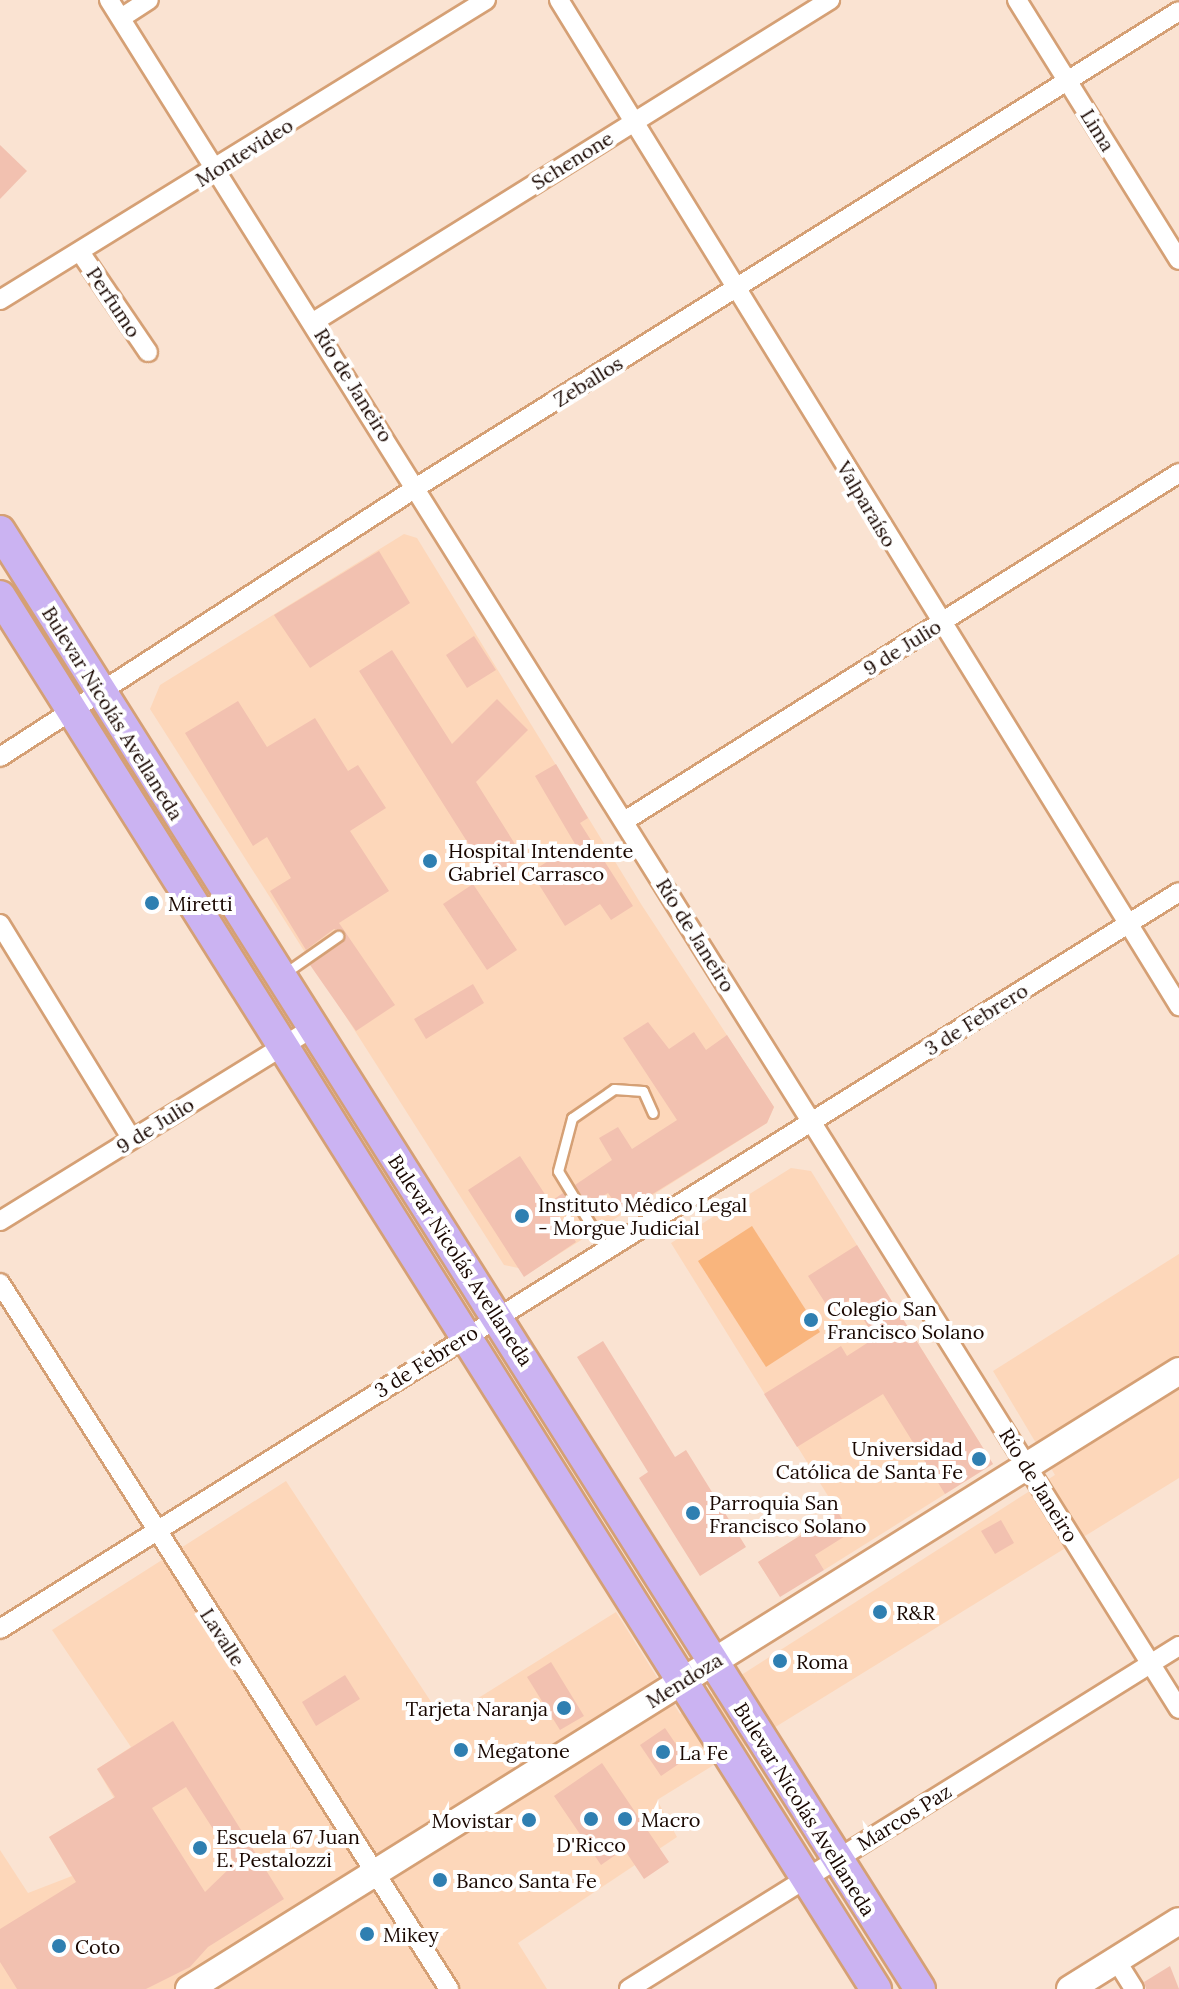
<!DOCTYPE html>
<html>
<head>
<meta charset="utf-8">
<style>
	body { margin:0 }
	#map { position:relative; width:1179px; height:1989px; overflow:hidden; background:#fae3d2; font-family:Lora,serif }
	div>[style] { position:absolute }
	.built>* { inset:0; background:#fdd7ba }
	.green>* { inset:0; background:#f9b57d }
	.building>* { inset:0; background:#f2c1b0 }
	.roads { filter:drop-shadow(2px 0 #d5a075) drop-shadow(-2px 0 #d5a075) drop-shadow(0 2px #d5a075) drop-shadow(0 -2px #d5a075) }
	.service>* { height:9px; margin:-4.5px; padding:0 4.5px; transform-origin:4.5px; border-radius:4.5px; background:#fff }
	.minor>* { height:18px; margin:-9px; padding:0 9px; transform-origin:9px; border-radius:9px; background:#fff }
	.secondary>* { height:26px; margin:-13px; padding:0 13px; transform-origin:13px; border-radius:13px; background:#fff }
	.primary>* { height:30px; margin:-15px; padding:0 15px; transform-origin:15px; border-radius:15px; background:#cbb3f2 }
	.dots>* { width:22px; height:22px; translate:-50% -50%; box-sizing:border-box; border:4px solid #fff; border-radius:50% }
	span { translate:-50% -50%; white-space:nowrap; text-align:center; line-height:1.15; -webkit-text-stroke:8px #fff; paint-order:stroke }
	.street-label { font-size:20px; color:#190700 }
	.poi-label { font-size:20px; color:#190700 }
	.left { translate:0 -50%; text-align:left }
	.right { translate:-100% -50%; text-align:right }
</style>
</head>
<body>
<div id="map">
	<div class="built">
		<div style="clip-path:polygon(404px 534px,417px 538px,641px 904px,774px 1107px,767px 1123px,532px 1271px,504px 1265px,150px 709px,160px 685px)"></div>
		<div style="clip-path:polygon(791px 1168px,811px 1171px,993px 1464px,824px 1570px,815px 1555px,771px 1582px,758px 1562px,838px 1512px,671px 1243px)"></div>
		<div style="clip-path:polygon(1179px 1254px,1179px 1478px,657px 1800px,677px 1837px,518px 1943px,547px 1989px,0 1989px,0 1850px,28px 1893px,72px 1876px,49px 1837px,114px 1798px,97px 1769px,131px 1747px,52px 1630px,286px 1481px,443px 1720px,616px 1612px,680px 1714px,1055px 1475px,993px 1371px)"></div>
	</div>
	<div class="green">
		<div style="clip-path:polygon(752px 1226px,820px 1332px,766px 1367px,698px 1261px)"></div>
	</div>
	<div class="building">
		<div style="clip-path:polygon(0 145px,27px 171px,0 199px)"></div>
		<div style="clip-path:polygon(379px 551px,410px 603px,310px 668px,274px 615px)"></div>
		<div style="clip-path:polygon(474px 636px,496px 670px,467px 688px,446px 655px)"></div>
		<div style="clip-path:polygon(392px 650px,452px 744px,497px 699px,528px 730px,476px 782px,525px 860px,492px 881px,359px 671px)"></div>
		<div style="clip-path:polygon(238px 701px,267px 747px,315px 718px,348px 771px,358px 765px,386px 808px,350px 831px,389px 891px,339px 923px,395px 1005px,356px 1031px,310px 965px,343px 942px,345px 932px,334px 929px,306px 950px,270px 891px,291px 878px,267px 837px,253px 846px,185px 733px)"></div>
		<div style="clip-path:polygon(556px 764px,588px 818px,580px 823px,633px 906px,611px 920px,600px 904px,565px 926px,531px 872px,575px 844px,535px 776px)"></div>
		<div style="clip-path:polygon(473px 884px,517px 950px,487px 970px,443px 904px)"></div>
		<div style="clip-path:polygon(473px 984px,484px 1003px,426px 1039px,414px 1019px)"></div>
		<div style="clip-path:polygon(648px 1022px,669px 1049px,694px 1032px,706px 1050px,727px 1035px,774px 1107px,767px 1123px,622px 1213px,608px 1193px,593px 1202px,590px 1197px,584px 1200px,575px 1185px,612px 1160px,599px 1138px,618px 1127px,632px 1149px,677px 1120px,623px 1038px)"></div>
		<div style="clip-path:polygon(520px 1156px,550px 1202px,563px 1193px,572px 1208px,559px 1216px,576px 1242px,524px 1277px,468px 1190px)"></div>
		<div style="clip-path:polygon(857px 1245px,993px 1464px,945px 1494px,883px 1394px,797px 1447px,764px 1394px,841px 1346px,847px 1356px,875px 1338px,851px 1299px,831px 1312px,808px 1276px)"></div>
		<div style="clip-path:polygon(603px 1341px,675px 1457px,686px 1450px,746px 1547px,700px 1576px,639px 1478px,648px 1472px,577px 1357px)"></div>
		<div style="clip-path:polygon(838px 1512px,850px 1533px,815px 1555px,824px 1570px,780px 1597px,758px 1562px)"></div>
		<div style="clip-path:polygon(1001px 1520px,1014px 1543px,995px 1554px,981px 1531px)"></div>
		<div style="clip-path:polygon(551px 1662px,584px 1716px,560px 1730px,527px 1677px)"></div>
		<div style="clip-path:polygon(345px 1675px,360px 1699px,316px 1726px,302px 1702px)"></div>
		<div style="clip-path:polygon(evenodd,173px 1721px,284px 1899px,208px 1947px,190px 1967px,146px 1989px,17px 1989px,0 1962px,0 1929px,76px 1882px,49px 1837px,115px 1797px,97px 1769px,173px 1721px,186px 1787px,235px 1863px,205px 1892px,152px 1808px,186px 1787px)"></div>
		<div style="clip-path:polygon(665px 1728px,686px 1759px,661px 1776px,640px 1745px)"></div>
		<div style="clip-path:polygon(602px 1763px,669px 1862px,644px 1879px,624px 1849px,601px 1865px,554px 1796px)"></div>
		<div style="clip-path:polygon(1170px 1966px,1179px 1989px,1146px 1989px,1144px 1982px)"></div>
	</div>
	<div class="roads">
		<div class="service">
			<div style="left:285px;top:973px;width:65px;rotate:-34.9deg"></div>
			<div style="left:606px;top:1250px;width:92px;rotate:-121.3deg"></div>
			<div style="left:558px;top:1171px;width:55px;rotate:-75.2deg"></div>
			<div style="left:572px;top:1118px;width:51px;rotate:-34.6deg"></div>
			<div style="left:614px;top:1089px;width:29px;rotate:4deg"></div>
			<div style="left:643px;top:1091px;width:24px;rotate:66deg"></div>
		</div>
		<div class="minor">
			<div style="left:109px;top:0;width:2016px;rotate:57.95deg"></div>
			<div style="left:559px;top:0;width:1182px;rotate:58.35deg"></div>
			<div style="left:1017px;top:0;width:306px;rotate:58.1deg"></div>
			<div style="left:121px;top:18px;width:33px;rotate:-33deg"></div>
			<div style="left:80px;top:252px;width:121px;rotate:55.8deg"></div>
			<div style="left:0;top:300px;width:571px;rotate:-31.69deg"></div>
			<div style="left:315px;top:321px;width:607px;rotate:-31.94deg"></div>
			<div style="left:0;top:757px;width:497px;rotate:-32.9deg"></div>
			<div style="left:417px;top:487px;width:898px;rotate:-31.99deg"></div>
			<div style="left:626px;top:820px;width:653px;rotate:-32.11deg"></div>
			<div style="left:0;top:924px;width:252px;rotate:58.5deg"></div>
			<div style="left:0;top:1221px;width:365px;rotate:-31.7deg"></div>
			<div style="left:0;top:1283px;width:837px;rotate:57.54deg"></div>
			<div style="left:0;top:1629px;width:1390px;rotate:-32.01deg"></div>
			<div style="left:1116px;top:1960px;width:34px;rotate:58deg"></div>
			<div style="left:629px;top:1989px;width:648px;rotate:-31.95deg"></div>
		</div>
		<div class="secondary">
			<div style="left:189px;top:1989px;width:1167px;rotate:-31.97deg"></div>
			<div style="left:1070px;top:1989px;width:128px;rotate:-32deg"></div>
		</div>
		<div class="primary">
			<div style="left:0;top:531px;width:1724px;rotate:57.75deg"></div>
			<div style="left:0;top:596px;width:1646px;rotate:57.84deg"></div>
		</div>
	</div>
	<div class="dots">
		<div style="left:430px;top:861px;background:#2f7fb1"></div>
		<div style="left:152px;top:903px;background:#2f7fb1"></div>
		<div style="left:522px;top:1216px;background:#2f7fb1"></div>
		<div style="left:811px;top:1320px;background:#2f7fb1"></div>
		<div style="left:979px;top:1459px;background:#2f7fb1"></div>
		<div style="left:693px;top:1513px;background:#2f7fb1"></div>
		<div style="left:880px;top:1612px;background:#2f7fb1"></div>
		<div style="left:780px;top:1661px;background:#2f7fb1"></div>
		<div style="left:564px;top:1708px;background:#2f7fb1"></div>
		<div style="left:461px;top:1750px;background:#2f7fb1"></div>
		<div style="left:663px;top:1752px;background:#2f7fb1"></div>
		<div style="left:591px;top:1819px;background:#2f7fb1"></div>
		<div style="left:625px;top:1819px;background:#2f7fb1"></div>
		<div style="left:529px;top:1820px;background:#2f7fb1"></div>
		<div style="left:200px;top:1848px;background:#2f7fb1"></div>
		<div style="left:440px;top:1880px;background:#2f7fb1"></div>
		<div style="left:367px;top:1934px;background:#2f7fb1"></div>
		<div style="left:59px;top:1946px;background:#2f7fb1"></div>
	</div>
	<div class="street-label">
		<span style="left:1098px;top:130px;rotate:58deg">Lima</span>
		<span style="left:244px;top:152px;rotate:-32deg">Montevideo</span>
		<span style="left:572px;top:160px;rotate:-32deg">Schenone</span>
		<span style="left:114px;top:302px;rotate:56deg">Perfumo</span>
		<span style="left:588px;top:381px;rotate:-32deg">Zeballos</span>
		<span style="left:354px;top:385px;rotate:58deg">Río de Janeiro</span>
		<span style="left:867px;top:504px;rotate:59deg">Valparaíso</span>
		<span style="left:902px;top:647px;rotate:-32deg">9 de Julio</span>
		<span style="left:113px;top:713px;rotate:58deg">Bulevar Nicolás Avellaneda</span>
		<span style="left:696px;top:935px;rotate:58deg">Río de Janeiro</span>
		<span style="left:976px;top:1019px;rotate:-32deg">3 de Febrero</span>
		<span style="left:155px;top:1125px;rotate:-32deg">9 de Julio</span>
		<span style="left:461px;top:1260px;rotate:57deg">Bulevar Nicolás Avellaneda</span>
		<span style="left:426px;top:1361px;rotate:-32deg">3 de Febrero</span>
		<span style="left:1039px;top:1485px;rotate:58deg">Río de Janeiro</span>
		<span style="left:223px;top:1637px;rotate:57deg">Lavalle</span>
		<span style="left:684px;top:1680px;rotate:-32deg">Mendoza</span>
		<span style="left:805px;top:1809px;rotate:58deg">Bulevar Nicolás Avellaneda</span>
		<span style="left:904px;top:1817px;rotate:-32deg">Marcos Paz</span>
	</div>
	<div class="poi-label">
		<span class="left" style="left:448px;top:862px">Hospital Intendente<br>Gabriel Carrasco</span>
		<span class="left" style="left:168px;top:903px">Miretti</span>
		<span class="left" style="left:538px;top:1216px">Instituto Médico Legal<br>- Morgue Judicial</span>
		<span class="left" style="left:827px;top:1320px">Colegio San<br>Francisco Solano</span>
		<span class="right" style="left:963px;top:1460px">Universidad<br>Católica de Santa Fe</span>
		<span class="left" style="left:709px;top:1514px">Parroquia San<br>Francisco Solano</span>
		<span class="left" style="left:896px;top:1612px">R&amp;R</span>
		<span class="left" style="left:796px;top:1661px">Roma</span>
		<span class="right" style="left:548px;top:1708px">Tarjeta Naranja</span>
		<span class="left" style="left:477px;top:1750px">Megatone</span>
		<span class="left" style="left:679px;top:1752px">La Fe</span>
		<span class="left" style="left:641px;top:1819px">Macro</span>
		<span class="right" style="left:513px;top:1820px">Movistar</span>
		<span class="left" style="left:216px;top:1848px">Escuela 67 Juan<br>E. Pestalozzi</span>
		<span style="left:591px;top:1844px">D'Ricco</span>
		<span class="left" style="left:456px;top:1880px">Banco Santa Fe</span>
		<span class="left" style="left:383px;top:1934px">Mikey</span>
		<span class="left" style="left:75px;top:1946px">Coto</span>
	</div>
</div>
</body>
</html>
